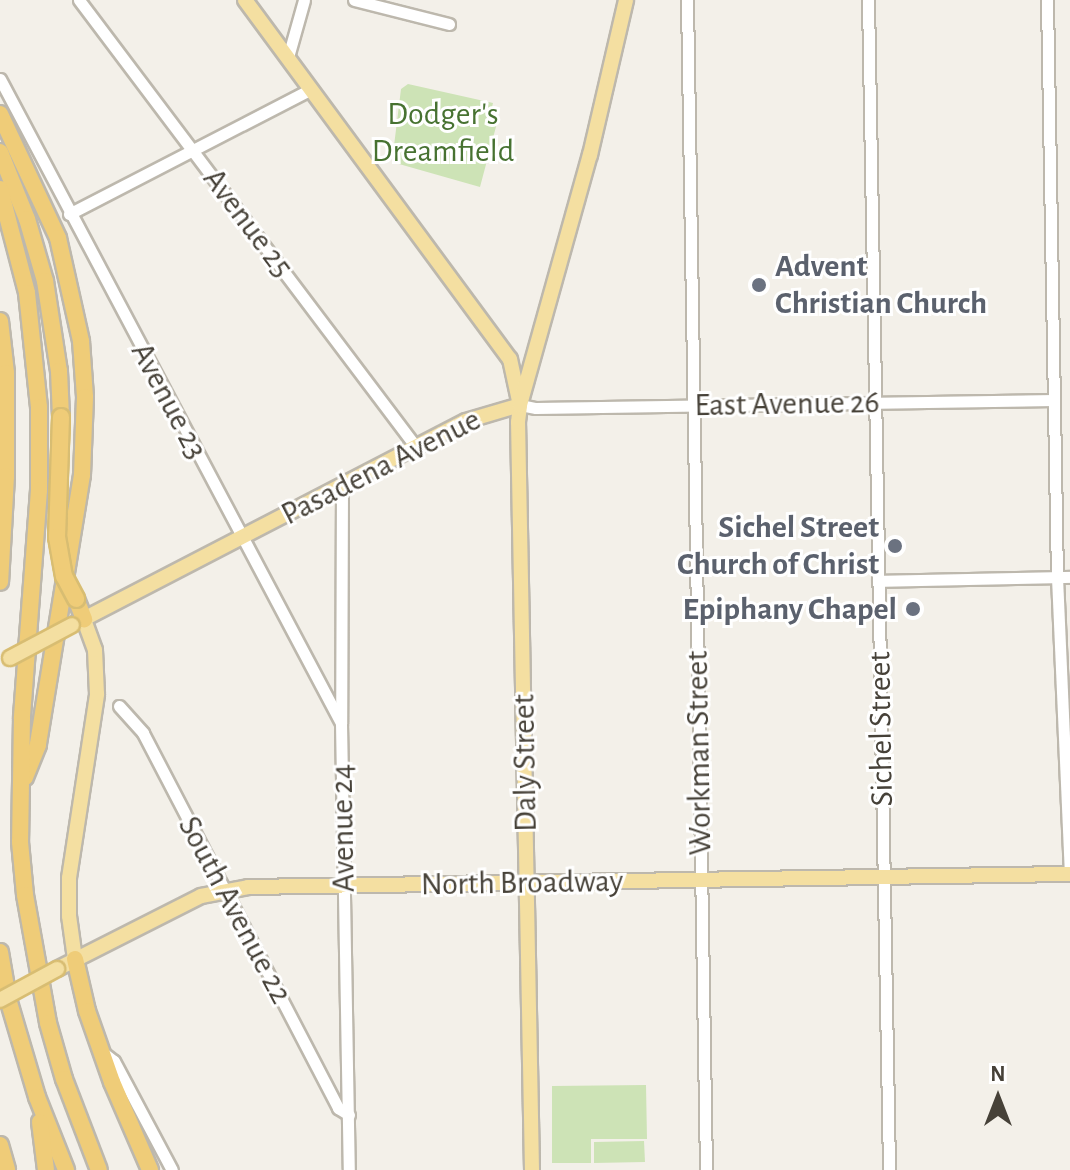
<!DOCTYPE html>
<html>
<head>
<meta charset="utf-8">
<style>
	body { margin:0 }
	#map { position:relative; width:1070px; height:1170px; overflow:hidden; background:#f3f0e9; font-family:"Alegreya Sans",sans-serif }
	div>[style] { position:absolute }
	.green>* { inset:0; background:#cde3b6 }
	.roads { filter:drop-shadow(2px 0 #bdb8ad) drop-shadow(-2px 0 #bdb8ad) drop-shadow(0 2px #bdb8ad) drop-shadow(0 -2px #bdb8ad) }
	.minor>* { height:11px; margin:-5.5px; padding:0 5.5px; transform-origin:5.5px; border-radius:5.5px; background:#fff }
	.major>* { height:14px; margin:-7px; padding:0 7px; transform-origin:7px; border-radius:7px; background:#f4dfa1 }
	.highway>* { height:16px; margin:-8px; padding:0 8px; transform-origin:8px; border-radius:8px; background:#efcc78 }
	.bridges { filter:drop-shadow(2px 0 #d8bd72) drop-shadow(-2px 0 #d8bd72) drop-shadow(0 2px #d8bd72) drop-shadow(0 -2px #d8bd72) }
	.major-bridge>* { height:14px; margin:-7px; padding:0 7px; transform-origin:7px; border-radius:7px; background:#f4dfa1 }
	.highway-bridge>* { height:16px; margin:-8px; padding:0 8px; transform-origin:8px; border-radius:8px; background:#efcc78 }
	.dots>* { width:22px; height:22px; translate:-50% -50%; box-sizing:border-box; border:4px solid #fff; border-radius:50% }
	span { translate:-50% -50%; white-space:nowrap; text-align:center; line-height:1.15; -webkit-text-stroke:6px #fff; paint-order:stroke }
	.park-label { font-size:32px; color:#477231 }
	.street-label { font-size:32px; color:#464138 }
	.worship-label { font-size:32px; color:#5b616d; font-weight:700 }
	.left { translate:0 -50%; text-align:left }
	.right { translate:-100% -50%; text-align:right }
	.north { position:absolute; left:958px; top:1058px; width:80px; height:80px; -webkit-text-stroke:6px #fff; paint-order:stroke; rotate:0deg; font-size:22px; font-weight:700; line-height:32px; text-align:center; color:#464138 }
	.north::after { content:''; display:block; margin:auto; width:28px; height:36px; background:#464138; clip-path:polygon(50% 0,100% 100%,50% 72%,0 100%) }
</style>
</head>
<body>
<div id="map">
	<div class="green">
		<div style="clip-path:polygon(408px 84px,493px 103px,489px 120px,497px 123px,480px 187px,392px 162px,401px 89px)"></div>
		<div style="clip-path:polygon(646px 1085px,647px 1139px,591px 1139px,591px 1163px,552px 1163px,552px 1086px)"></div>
		<div style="clip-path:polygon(644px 1141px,645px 1162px,594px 1163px,594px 1142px)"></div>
	</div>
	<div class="roads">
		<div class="minor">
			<div style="left:79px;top:0;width:560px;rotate:52.99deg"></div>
			<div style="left:354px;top:0;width:98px;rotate:14.2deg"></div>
			<div style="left:687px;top:0;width:1170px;rotate:89.07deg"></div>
			<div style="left:868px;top:0;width:1170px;rotate:88.97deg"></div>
			<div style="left:1047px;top:0;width:577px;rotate:89.01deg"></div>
			<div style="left:1057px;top:577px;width:293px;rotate:87.5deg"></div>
			<div style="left:288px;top:57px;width:59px;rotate:-74.3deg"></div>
			<div style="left:0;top:79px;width:729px;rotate:62.1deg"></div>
			<div style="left:69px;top:214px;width:272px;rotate:-27.3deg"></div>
			<div style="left:520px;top:405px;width:16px;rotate:11deg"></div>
			<div style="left:536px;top:408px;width:518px;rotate:-0.88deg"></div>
			<div style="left:342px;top:486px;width:237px;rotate:90.2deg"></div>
			<div style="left:341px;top:723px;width:447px;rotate:89deg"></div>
			<div style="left:878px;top:581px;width:192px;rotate:-1.2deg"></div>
			<div style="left:119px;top:706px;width:36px;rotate:48deg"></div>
			<div style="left:143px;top:733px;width:423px;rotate:62.5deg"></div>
			<div style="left:338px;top:1108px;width:13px;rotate:32deg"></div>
			<div style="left:101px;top:1051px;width:16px;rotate:38deg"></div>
			<div style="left:114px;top:1061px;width:123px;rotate:62deg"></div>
		</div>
		<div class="major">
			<div style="left:245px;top:0;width:446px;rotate:53.6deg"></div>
			<div style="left:510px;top:359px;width:43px;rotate:77.9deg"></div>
			<div style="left:76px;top:623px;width:439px;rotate:-27.4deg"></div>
			<div style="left:466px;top:421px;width:56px;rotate:-16.5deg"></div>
			<div style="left:75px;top:959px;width:43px;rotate:-97.9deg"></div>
			<div style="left:69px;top:916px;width:38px;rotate:-90deg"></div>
			<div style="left:69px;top:878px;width:186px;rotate:-81.3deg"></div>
			<div style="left:97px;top:694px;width:44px;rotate:-92.6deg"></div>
			<div style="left:95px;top:650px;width:33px;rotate:-110deg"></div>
			<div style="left:57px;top:969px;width:161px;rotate:-26.9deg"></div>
			<div style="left:201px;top:896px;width:48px;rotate:-10.8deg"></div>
			<div style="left:248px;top:887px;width:822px;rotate:-0.91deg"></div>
			<div style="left:532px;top:1170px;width:748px;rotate:-91.07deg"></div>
			<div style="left:518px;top:422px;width:17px;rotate:-83deg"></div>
			<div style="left:520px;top:405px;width:260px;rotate:-74.4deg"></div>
			<div style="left:590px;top:155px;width:159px;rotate:-76.9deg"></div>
		</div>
		<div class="highway">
			<div style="left:0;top:114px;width:137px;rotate:64.9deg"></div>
			<div style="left:58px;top:238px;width:106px;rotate:77.4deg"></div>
			<div style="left:81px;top:341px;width:56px;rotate:85.9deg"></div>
			<div style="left:85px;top:397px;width:78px;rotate:92.2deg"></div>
			<div style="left:82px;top:475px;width:274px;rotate:99.3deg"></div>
			<div style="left:38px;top:745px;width:35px;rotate:112deg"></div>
			<div style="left:0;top:152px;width:72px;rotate:68.1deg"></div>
			<div style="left:27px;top:219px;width:65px;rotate:73.8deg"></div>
			<div style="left:45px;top:281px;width:91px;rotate:81.2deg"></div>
			<div style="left:59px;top:371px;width:46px;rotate:87.5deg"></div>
			<div style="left:0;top:189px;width:107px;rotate:75.4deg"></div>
			<div style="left:27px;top:293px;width:115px;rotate:84deg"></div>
			<div style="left:39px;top:407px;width:83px;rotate:90deg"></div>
			<div style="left:39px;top:490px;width:229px;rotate:94.3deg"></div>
			<div style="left:22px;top:718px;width:124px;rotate:90.9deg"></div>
			<div style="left:20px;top:842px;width:53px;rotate:84.6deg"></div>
			<div style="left:25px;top:895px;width:130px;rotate:79.8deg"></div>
			<div style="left:48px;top:1023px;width:58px;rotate:74.1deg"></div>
			<div style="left:64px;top:1079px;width:97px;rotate:69deg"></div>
			<div style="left:0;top:321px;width:52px;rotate:83.4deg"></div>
			<div style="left:6px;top:373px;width:103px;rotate:90deg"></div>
			<div style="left:6px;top:476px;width:106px;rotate:93.2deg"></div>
			<div style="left:76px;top:599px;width:22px;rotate:68deg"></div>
			<div style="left:0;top:952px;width:48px;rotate:80.3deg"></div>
			<div style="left:8px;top:999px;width:102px;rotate:73.5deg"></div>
			<div style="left:37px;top:1097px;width:79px;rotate:68.3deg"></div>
			<div style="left:75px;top:959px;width:53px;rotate:77deg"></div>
			<div style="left:87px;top:1011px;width:75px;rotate:70.6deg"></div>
			<div style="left:112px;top:1082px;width:96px;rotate:66.6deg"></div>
			<div style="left:40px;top:1122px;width:48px;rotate:82.9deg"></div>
			<div style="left:0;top:1145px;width:26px;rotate:74deg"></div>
		</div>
	</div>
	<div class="bridges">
		<div class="major-bridge">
			<div style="left:10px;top:658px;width:70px;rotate:-28deg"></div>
			<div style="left:0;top:1000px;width:65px;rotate:-28.5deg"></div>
		</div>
		<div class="highway-bridge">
			<div style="left:61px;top:417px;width:120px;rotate:91.9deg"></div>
			<div style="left:57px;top:537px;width:40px;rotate:80deg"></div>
			<div style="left:64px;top:576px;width:26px;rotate:62deg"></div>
		</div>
	</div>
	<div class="dots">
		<div style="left:759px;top:285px;background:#6b7280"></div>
		<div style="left:895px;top:546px;background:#6b7280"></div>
		<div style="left:913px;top:609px;background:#6b7280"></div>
	</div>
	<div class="park-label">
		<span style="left:443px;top:133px">Dodger's<br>Dreamfield</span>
	</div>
	<div class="street-label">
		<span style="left:248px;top:223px;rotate:53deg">Avenue 25</span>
		<span style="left:169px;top:401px;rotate:62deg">Avenue 23</span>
		<span style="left:787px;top:404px;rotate:-1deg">East Avenue 26</span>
		<span style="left:381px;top:467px;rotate:-27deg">Pasadena Avenue</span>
		<span style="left:881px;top:729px;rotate:-91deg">Sichel Street</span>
		<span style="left:699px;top:753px;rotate:-91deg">Workman Street</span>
		<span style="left:525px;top:763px;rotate:-91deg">Daly Street</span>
		<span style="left:343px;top:828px;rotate:-91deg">Avenue 24</span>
		<span style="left:522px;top:883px;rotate:-1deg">North Broadway</span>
		<span style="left:235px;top:910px;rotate:62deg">South Avenue 22</span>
	</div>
	<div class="worship-label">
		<span class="left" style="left:775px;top:285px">Advent<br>Christian Church</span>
		<span class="right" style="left:879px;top:546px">Sichel Street<br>Church of Christ</span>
		<span class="right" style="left:897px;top:609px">Epiphany Chapel</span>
	</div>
	<div class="north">N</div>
</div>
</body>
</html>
